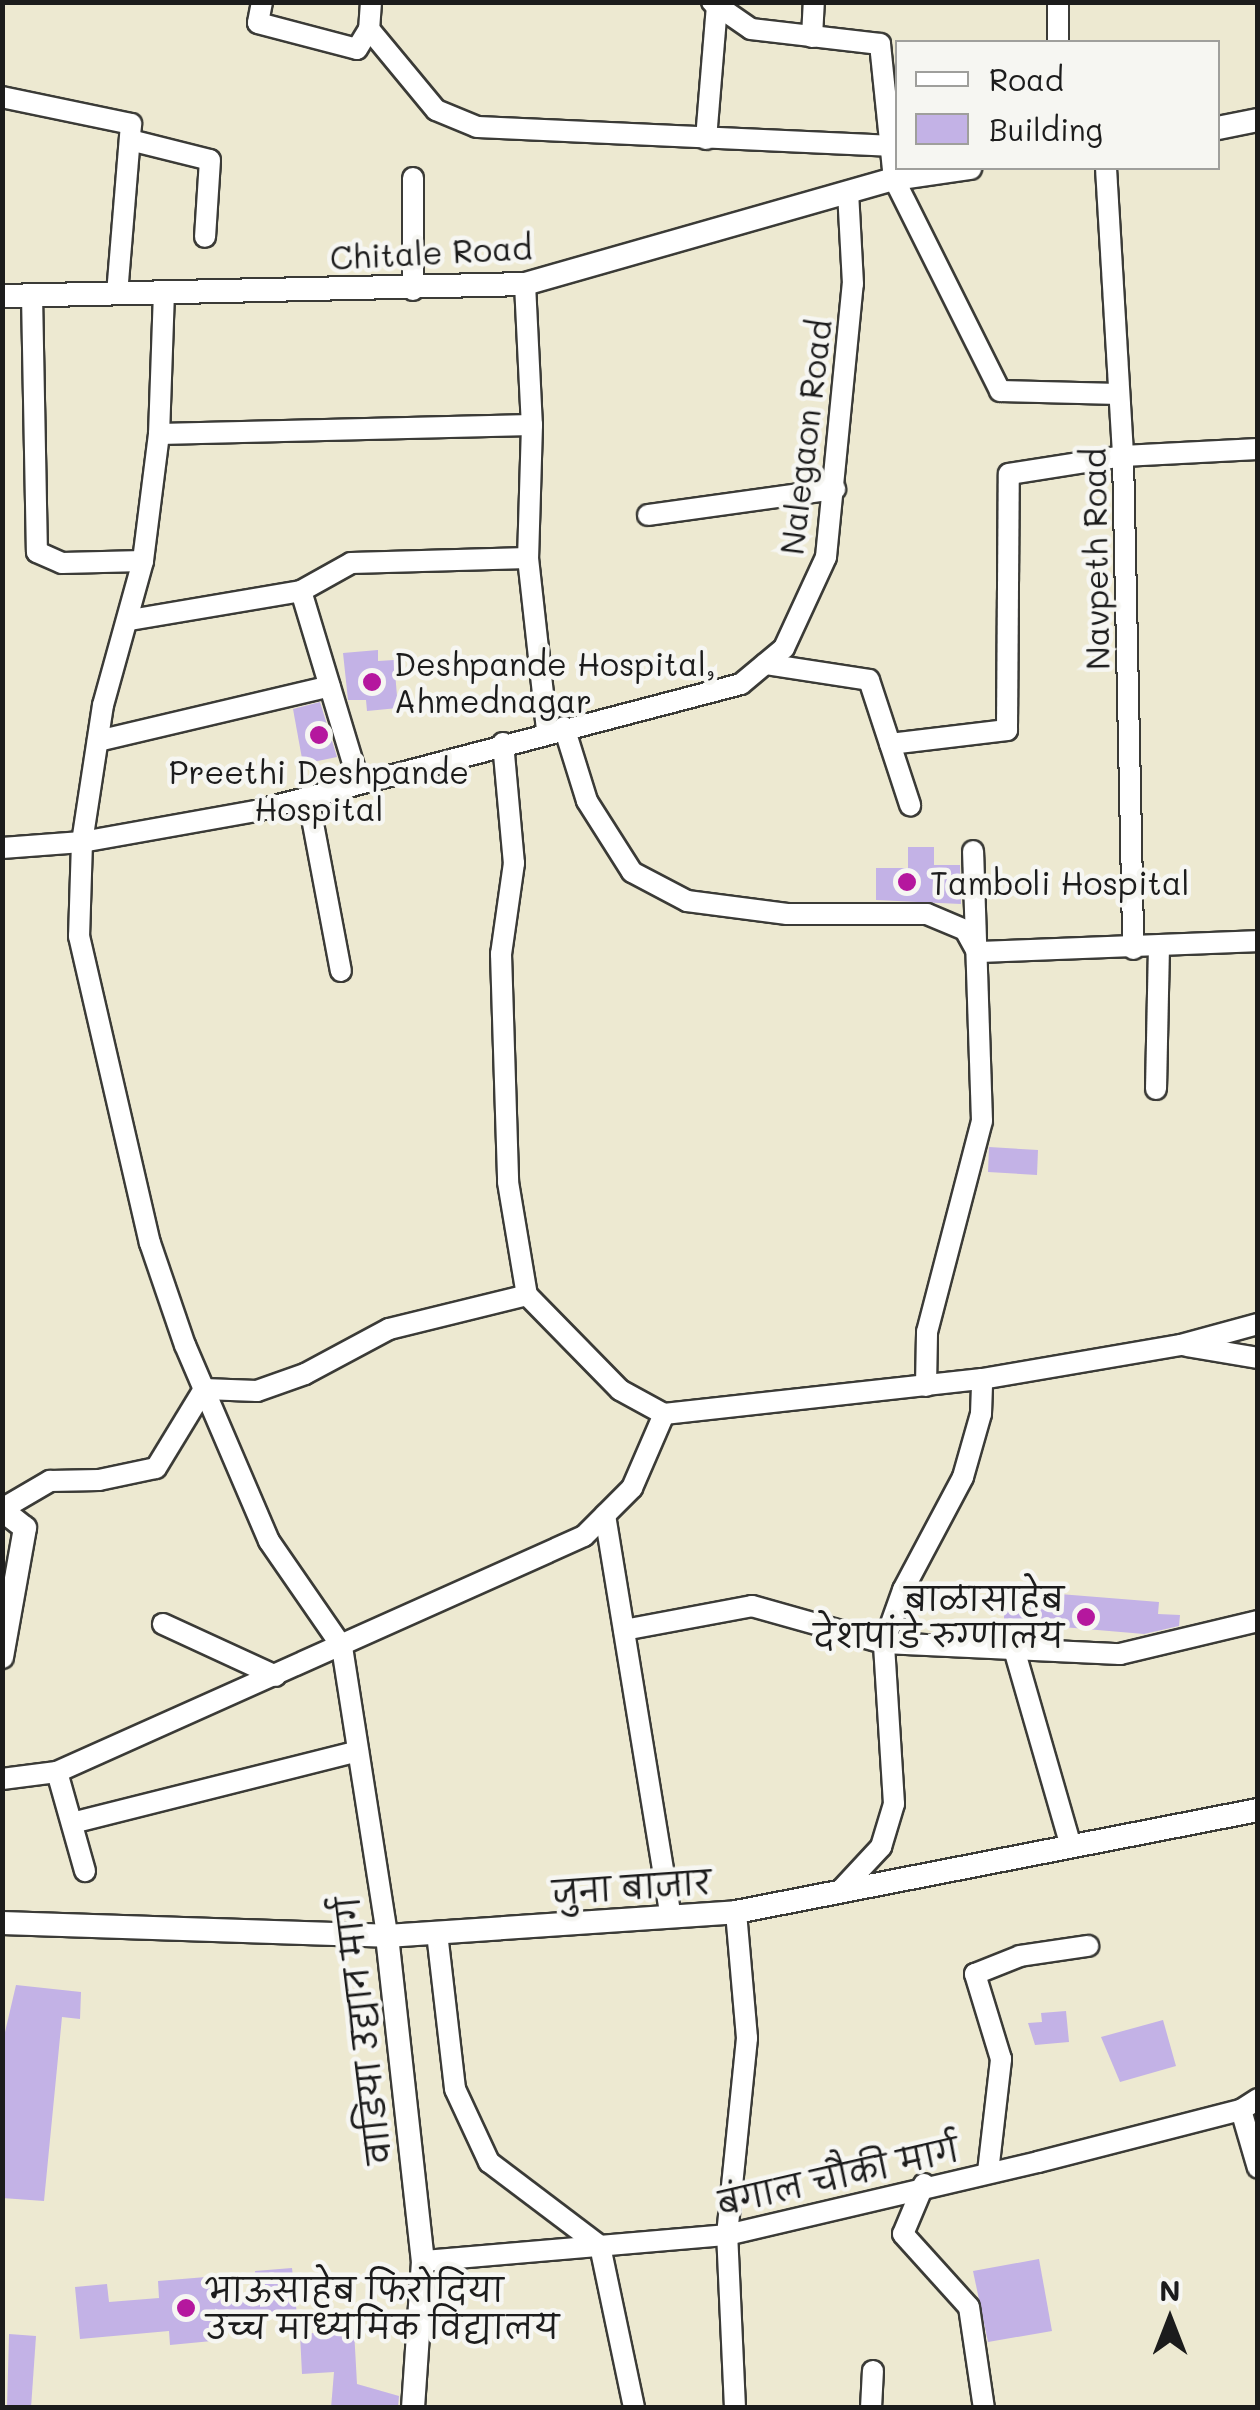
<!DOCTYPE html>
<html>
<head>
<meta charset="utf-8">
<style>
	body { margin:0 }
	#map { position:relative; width:1260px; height:2410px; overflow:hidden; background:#ede9d1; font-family:Mali,"Playpen Sans Deva",sans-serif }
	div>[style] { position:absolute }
	.building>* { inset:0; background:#c3b2e6 }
	.roads { filter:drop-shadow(2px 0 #3b3b37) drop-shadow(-2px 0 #3b3b37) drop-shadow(0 2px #3b3b37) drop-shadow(0 -2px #3b3b37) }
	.minor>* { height:20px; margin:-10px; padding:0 10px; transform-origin:10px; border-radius:10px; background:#fff }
	.tertiary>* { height:22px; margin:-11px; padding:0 11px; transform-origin:11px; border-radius:11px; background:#fff }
	.dots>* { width:28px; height:28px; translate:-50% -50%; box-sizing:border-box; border:5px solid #f6f6f2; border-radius:50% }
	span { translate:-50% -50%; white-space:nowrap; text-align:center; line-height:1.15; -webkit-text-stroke:9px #f6f6f2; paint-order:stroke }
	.street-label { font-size:32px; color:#1c1c1c }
	.poi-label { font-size:32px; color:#1c1c1c }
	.left { translate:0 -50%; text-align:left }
	.right { translate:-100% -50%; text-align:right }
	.frame { position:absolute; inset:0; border:5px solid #1c1c1c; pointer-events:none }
	.legend { position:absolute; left:895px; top:40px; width:325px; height:130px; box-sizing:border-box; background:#f6f6f2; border:2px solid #9f9f9c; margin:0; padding:12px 18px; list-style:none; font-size:30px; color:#1c1c1c }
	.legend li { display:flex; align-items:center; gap:20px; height:50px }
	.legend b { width:50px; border:2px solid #9f9f9c }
	.north { position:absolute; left:1120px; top:2270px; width:100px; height:100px; -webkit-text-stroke:8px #f6f6f2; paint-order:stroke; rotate:0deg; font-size:28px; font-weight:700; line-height:40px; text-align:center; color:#1c1c1c }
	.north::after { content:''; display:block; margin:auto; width:35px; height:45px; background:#1c1c1c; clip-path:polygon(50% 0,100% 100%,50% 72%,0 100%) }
</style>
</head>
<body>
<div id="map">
	<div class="building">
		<div style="clip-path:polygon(378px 650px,378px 661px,394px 660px,398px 708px,367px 711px,366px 700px,348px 700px,343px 653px)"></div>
		<div style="clip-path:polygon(320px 702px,337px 757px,303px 764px,293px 709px)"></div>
		<div style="clip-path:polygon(908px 847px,934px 847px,934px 865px,960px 865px,961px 904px,876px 900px,876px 868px,908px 868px)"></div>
		<div style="clip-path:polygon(989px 1147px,1038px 1150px,1037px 1175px,988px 1172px)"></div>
		<div style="clip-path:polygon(999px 1589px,1159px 1602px,1158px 1614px,1180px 1615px,1179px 1626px,1144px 1634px,1004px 1622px,1004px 1613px,997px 1613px)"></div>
		<div style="clip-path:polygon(16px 1985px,81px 1992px,80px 2019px,62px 2017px,44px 2201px,2px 2198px,2px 2045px)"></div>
		<div style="clip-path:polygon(1066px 2011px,1069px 2042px,1035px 2045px,1028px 2023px,1042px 2022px,1041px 2013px)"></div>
		<div style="clip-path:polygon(1163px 2020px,1176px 2066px,1120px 2082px,1101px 2037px)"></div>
		<div style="clip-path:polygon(1039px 2259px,1052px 2331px,988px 2342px,973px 2271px)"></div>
		<div style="clip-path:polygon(292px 2268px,297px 2315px,210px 2322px,212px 2341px,170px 2345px,169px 2331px,80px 2339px,75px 2287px,107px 2284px,109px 2302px,159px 2298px,158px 2281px,218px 2276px,219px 2298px,257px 2294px,255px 2271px)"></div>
		<div style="clip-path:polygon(354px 2330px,357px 2384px,399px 2396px,398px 2408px,331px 2408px,334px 2372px,302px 2374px,300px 2334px)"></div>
		<div style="clip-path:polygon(9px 2334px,36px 2336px,31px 2408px,7px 2408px)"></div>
	</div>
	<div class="roads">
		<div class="minor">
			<div style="left:262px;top:2px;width:21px;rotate:101deg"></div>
			<div style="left:258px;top:23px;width:102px;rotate:14.7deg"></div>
			<div style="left:357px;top:49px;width:23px;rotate:-59deg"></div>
			<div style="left:371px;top:2px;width:27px;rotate:94deg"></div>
			<div style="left:369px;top:29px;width:105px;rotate:50.4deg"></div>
			<div style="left:436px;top:110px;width:44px;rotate:22.5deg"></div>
			<div style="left:477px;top:127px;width:413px;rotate:2.6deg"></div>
			<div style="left:712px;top:2px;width:47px;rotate:34.7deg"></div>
			<div style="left:751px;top:29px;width:130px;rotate:6.6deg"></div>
			<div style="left:880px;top:44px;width:136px;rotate:84.1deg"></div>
			<div style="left:894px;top:179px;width:237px;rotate:63.4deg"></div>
			<div style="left:1000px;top:391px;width:119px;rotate:1.4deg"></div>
			<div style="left:1058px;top:2px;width:40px;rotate:90deg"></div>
			<div style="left:812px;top:37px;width:35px;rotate:-87deg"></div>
			<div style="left:2px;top:97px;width:132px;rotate:11.8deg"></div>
			<div style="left:131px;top:124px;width:170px;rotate:94.7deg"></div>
			<div style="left:706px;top:139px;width:133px;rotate:-85.3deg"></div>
			<div style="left:130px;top:140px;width:82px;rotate:14deg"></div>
			<div style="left:210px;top:160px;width:77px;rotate:93.7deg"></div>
			<div style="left:1106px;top:168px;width:289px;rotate:86.6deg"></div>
			<div style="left:1123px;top:456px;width:493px;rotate:88.8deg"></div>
			<div style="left:413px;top:178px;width:112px;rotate:90deg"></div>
			<div style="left:525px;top:284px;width:141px;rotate:87.2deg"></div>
			<div style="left:532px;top:425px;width:133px;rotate:91.7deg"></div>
			<div style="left:528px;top:558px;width:174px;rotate:83.7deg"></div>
			<div style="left:164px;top:292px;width:142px;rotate:92deg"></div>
			<div style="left:159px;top:434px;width:128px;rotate:97.2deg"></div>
			<div style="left:143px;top:561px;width:149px;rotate:105.5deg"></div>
			<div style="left:103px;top:705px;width:139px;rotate:98.7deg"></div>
			<div style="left:82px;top:842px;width:94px;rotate:91.8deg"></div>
			<div style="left:79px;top:936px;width:315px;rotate:77deg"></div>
			<div style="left:150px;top:1243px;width:108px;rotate:71.1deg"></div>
			<div style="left:185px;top:1345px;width:213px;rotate:66.8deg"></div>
			<div style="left:269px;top:1541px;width:129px;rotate:55.4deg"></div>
			<div style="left:342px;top:1647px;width:292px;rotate:81.1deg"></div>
			<div style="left:32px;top:295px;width:257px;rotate:88.9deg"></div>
			<div style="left:37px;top:552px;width:27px;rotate:24deg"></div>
			<div style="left:62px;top:563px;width:81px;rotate:-1.4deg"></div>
			<div style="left:159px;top:434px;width:373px;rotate:-1.4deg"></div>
			<div style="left:648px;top:515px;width:189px;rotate:-7.9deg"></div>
			<div style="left:301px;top:591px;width:201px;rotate:73.2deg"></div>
			<div style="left:130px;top:620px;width:173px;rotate:-9.6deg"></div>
			<div style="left:301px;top:591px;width:57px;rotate:-29.2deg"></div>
			<div style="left:351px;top:563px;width:177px;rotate:-1.6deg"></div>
			<div style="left:765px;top:664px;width:105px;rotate:8.7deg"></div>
			<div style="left:869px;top:680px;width:132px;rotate:71.8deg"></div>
			<div style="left:564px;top:727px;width:77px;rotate:72.7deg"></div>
			<div style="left:587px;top:801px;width:84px;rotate:57.6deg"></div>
			<div style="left:632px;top:872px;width:62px;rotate:27.8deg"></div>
			<div style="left:687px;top:901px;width:101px;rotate:7.4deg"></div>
			<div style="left:787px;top:914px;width:140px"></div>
			<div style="left:927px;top:914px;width:41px;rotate:22.8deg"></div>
			<div style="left:965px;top:930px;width:25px;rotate:61deg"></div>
			<div style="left:977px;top:952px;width:281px;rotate:-2.2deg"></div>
			<div style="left:98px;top:741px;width:238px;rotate:-13.3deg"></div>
			<div style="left:503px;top:743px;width:121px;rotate:84.8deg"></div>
			<div style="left:514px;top:863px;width:92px;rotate:98.1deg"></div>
			<div style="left:501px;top:954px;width:228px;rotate:88.2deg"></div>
			<div style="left:508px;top:1182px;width:115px;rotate:80.5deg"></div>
			<div style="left:890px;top:744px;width:118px;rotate:-6.8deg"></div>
			<div style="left:1007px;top:730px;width:256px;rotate:-89.6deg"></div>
			<div style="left:1009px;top:474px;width:115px;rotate:-9deg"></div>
			<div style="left:1123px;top:456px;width:135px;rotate:-3deg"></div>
			<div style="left:308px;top:797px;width:177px;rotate:79.3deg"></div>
			<div style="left:2px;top:848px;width:80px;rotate:-4.3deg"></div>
			<div style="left:82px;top:842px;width:177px;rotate:-10.1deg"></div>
			<div style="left:256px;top:811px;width:501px;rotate:-14.67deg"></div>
			<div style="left:741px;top:684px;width:56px;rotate:-39.9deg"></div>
			<div style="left:784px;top:648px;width:100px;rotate:-65.2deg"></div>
			<div style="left:826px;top:557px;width:274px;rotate:-84.4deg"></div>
			<div style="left:853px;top:284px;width:91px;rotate:-93.1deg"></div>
			<div style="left:1156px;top:1089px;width:141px;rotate:-88.8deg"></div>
			<div style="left:1187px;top:1346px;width:72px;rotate:9.6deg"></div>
			<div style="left:926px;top:1386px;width:54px;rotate:-88.9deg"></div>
			<div style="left:927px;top:1332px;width:218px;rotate:-75.4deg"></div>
			<div style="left:982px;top:1121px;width:270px;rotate:-91.9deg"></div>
			<div style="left:204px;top:1389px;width:53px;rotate:2.2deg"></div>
			<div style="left:257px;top:1391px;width:51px;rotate:-19.5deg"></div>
			<div style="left:305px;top:1374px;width:95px;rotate:-28.2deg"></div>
			<div style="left:389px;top:1329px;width:142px;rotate:-13.8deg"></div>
			<div style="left:527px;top:1295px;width:133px;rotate:45.6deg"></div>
			<div style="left:620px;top:1390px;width:50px;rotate:28.6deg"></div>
			<div style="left:664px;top:1414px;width:320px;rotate:-6.3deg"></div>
			<div style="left:982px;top:1379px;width:202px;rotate:-9.7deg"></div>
			<div style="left:1181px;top:1345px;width:80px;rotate:-15.3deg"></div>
			<div style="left:2px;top:1509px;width:56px;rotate:-30.3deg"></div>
			<div style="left:50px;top:1481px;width:49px;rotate:-1.2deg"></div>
			<div style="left:99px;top:1480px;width:58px;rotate:-11.9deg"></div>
			<div style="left:156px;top:1468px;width:92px;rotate:-58.7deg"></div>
			<div style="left:605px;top:1515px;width:407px;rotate:80.7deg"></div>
			<div style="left:163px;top:1624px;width:124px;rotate:24.7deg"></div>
			<div style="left:624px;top:1630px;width:130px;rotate:-10.6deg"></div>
			<div style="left:752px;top:1606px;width:137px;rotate:15.7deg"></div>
			<div style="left:884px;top:1643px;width:236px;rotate:2.7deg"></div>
			<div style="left:1120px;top:1654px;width:142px;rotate:-13.4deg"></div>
			<div style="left:1014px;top:1649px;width:205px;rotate:73.9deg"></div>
			<div style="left:57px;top:1772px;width:103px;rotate:74.2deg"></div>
			<div style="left:2px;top:1779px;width:55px;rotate:-7.3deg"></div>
			<div style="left:57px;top:1772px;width:577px;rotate:-24.12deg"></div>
			<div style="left:584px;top:1536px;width:68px;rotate:-45deg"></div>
			<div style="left:632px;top:1488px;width:81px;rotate:-66.6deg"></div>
			<div style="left:72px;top:1823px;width:295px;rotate:-14.1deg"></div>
			<div style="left:839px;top:1892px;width:62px;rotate:-47deg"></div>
			<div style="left:881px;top:1847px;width:45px;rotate:-73.2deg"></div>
			<div style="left:894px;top:1804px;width:161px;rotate:-93.6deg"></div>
			<div style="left:884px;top:1643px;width:56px;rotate:-70.3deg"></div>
			<div style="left:903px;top:1590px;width:128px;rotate:-62deg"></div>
			<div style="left:963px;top:1477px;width:66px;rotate:-74.1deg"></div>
			<div style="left:981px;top:1414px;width:35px;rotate:-88deg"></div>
			<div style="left:437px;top:1933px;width:157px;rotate:83.4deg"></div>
			<div style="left:455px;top:2089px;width:81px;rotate:65deg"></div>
			<div style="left:489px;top:2162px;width:139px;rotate:37.1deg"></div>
			<div style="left:600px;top:2246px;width:166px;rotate:78.1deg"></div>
			<div style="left:1241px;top:2110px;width:60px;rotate:73.7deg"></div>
			<div style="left:988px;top:2172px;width:114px;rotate:-83.4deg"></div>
			<div style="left:1001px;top:2059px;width:89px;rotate:-107deg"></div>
			<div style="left:975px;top:1974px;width:48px;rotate:-21.8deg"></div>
			<div style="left:1020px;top:1956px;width:69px;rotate:-8.4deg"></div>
			<div style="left:924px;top:2184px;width:54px;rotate:112.8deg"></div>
			<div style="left:903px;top:2234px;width:98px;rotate:47.9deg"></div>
			<div style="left:969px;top:2307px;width:102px;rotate:81.6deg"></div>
			<div style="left:423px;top:2261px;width:305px;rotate:-4.9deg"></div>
			<div style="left:727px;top:2235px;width:319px;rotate:-13.2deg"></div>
			<div style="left:1038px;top:2162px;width:210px;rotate:-14.4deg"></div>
			<div style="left:1241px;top:2110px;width:20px;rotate:-33deg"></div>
			<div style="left:735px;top:2408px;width:173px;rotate:-92.6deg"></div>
			<div style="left:727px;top:2235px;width:198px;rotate:-84.2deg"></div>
			<div style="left:747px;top:2038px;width:126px;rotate:-95deg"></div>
			<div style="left:871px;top:2408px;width:37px;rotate:-87deg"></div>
		</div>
		<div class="tertiary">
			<div style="left:1218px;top:128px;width:41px;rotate:-11.3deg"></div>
			<div style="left:2px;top:296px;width:523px;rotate:-1.31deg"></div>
			<div style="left:525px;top:284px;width:384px;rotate:-15.9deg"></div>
			<div style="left:894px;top:179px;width:77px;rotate:-8.2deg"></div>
			<div style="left:2px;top:1510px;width:29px;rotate:38deg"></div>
			<div style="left:25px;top:1528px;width:131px;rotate:100.1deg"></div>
			<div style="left:2px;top:1923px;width:385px;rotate:1.9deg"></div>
			<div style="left:387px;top:1936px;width:350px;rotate:-3.9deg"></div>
			<div style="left:736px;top:1912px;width:532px;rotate:-11.06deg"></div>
			<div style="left:387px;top:1936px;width:327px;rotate:83.7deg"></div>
			<div style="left:423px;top:2261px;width:147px;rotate:93.9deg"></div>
		</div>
	</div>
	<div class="dots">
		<div style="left:372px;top:682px;background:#b5179e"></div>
		<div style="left:319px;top:735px;background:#b5179e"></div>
		<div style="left:907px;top:882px;background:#b5179e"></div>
		<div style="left:1086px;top:1617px;background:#b5179e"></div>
		<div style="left:186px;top:2308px;background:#b5179e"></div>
	</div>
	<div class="street-label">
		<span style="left:431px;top:252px;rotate:-3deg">Chitale Road</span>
		<span style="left:805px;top:437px;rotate:-83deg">Nalegaon Road</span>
		<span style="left:1095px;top:559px;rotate:-91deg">Navpeth Road</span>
		<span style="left:632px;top:1887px;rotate:-4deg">जुना बाजार</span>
		<span style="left:363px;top:2030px;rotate:-97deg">वाडिया उद्यान मार्ग</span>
		<span style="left:838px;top:2176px;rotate:-13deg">बंगाल चौकी मार्ग</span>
	</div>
	<div class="poi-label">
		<span class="left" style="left:394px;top:682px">Deshpande Hospital,<br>Ahmednagar</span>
		<span style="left:319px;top:790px">Preethi Deshpande<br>Hospital</span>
		<span class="left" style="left:930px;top:882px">Tamboli Hospital</span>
		<span class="right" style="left:1064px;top:1617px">बाळासाहेब<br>देशपांडे रुग्णालय</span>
		<span class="left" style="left:206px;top:2308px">भाऊसाहेब फिरोदिया<br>उच्च माध्यमिक विद्यालय</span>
	</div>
	<div class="frame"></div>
	<ul class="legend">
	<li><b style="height:12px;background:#fff"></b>Road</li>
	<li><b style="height:28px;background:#c3b2e6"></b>Building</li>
	</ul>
	<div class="north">N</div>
</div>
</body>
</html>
